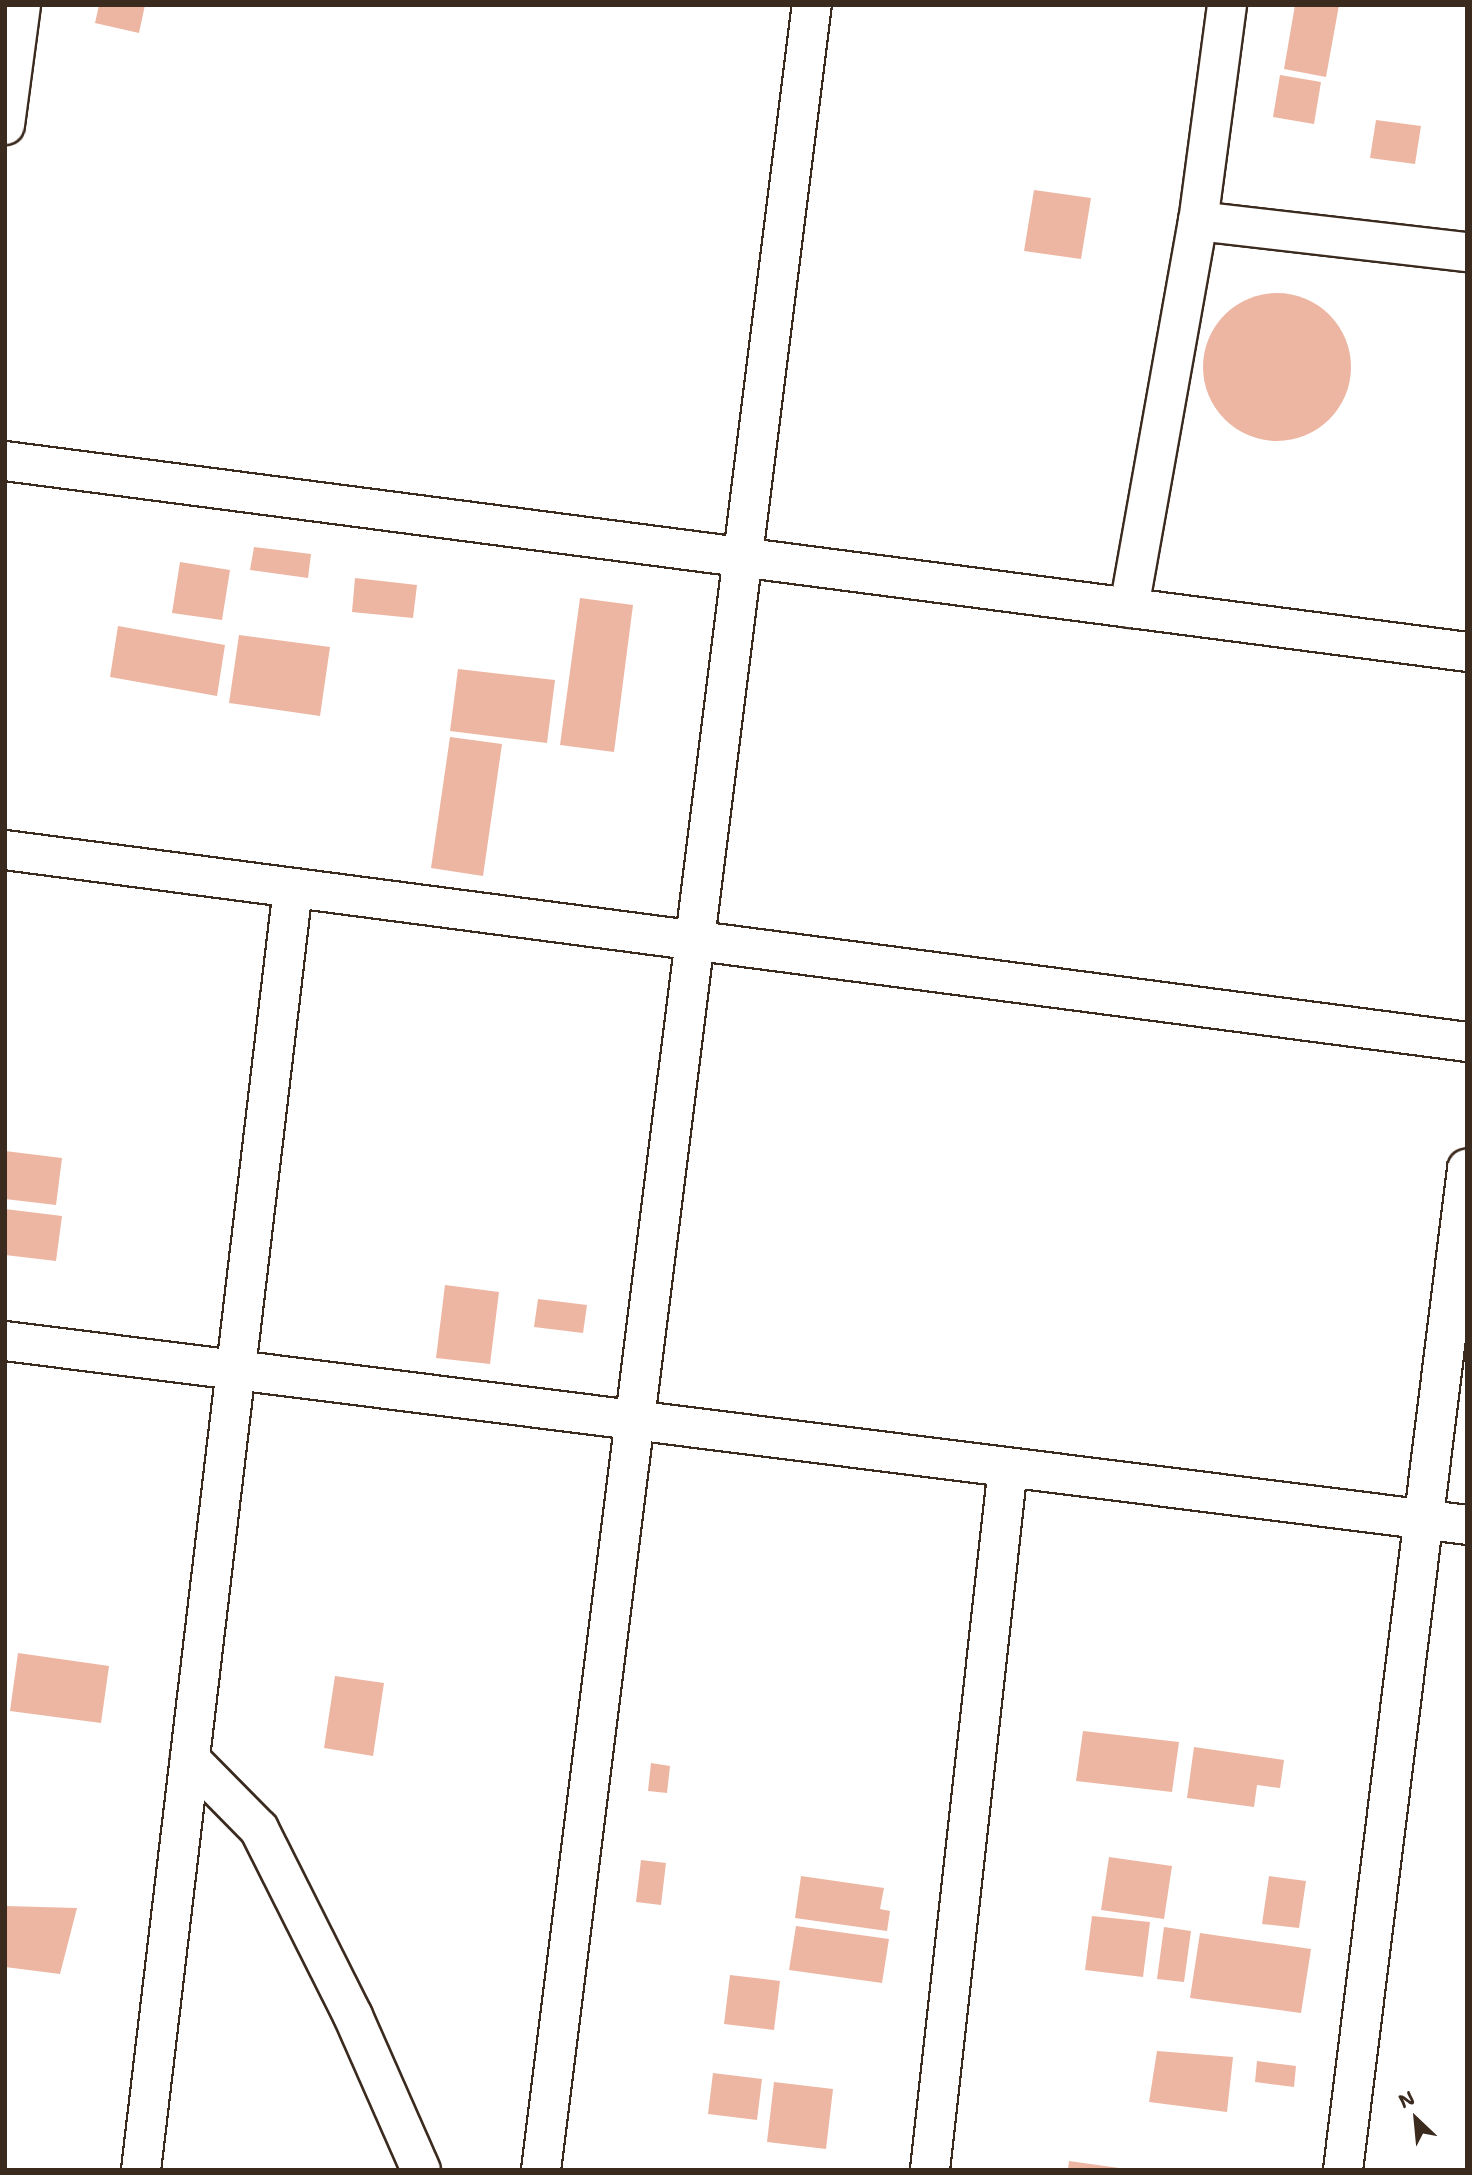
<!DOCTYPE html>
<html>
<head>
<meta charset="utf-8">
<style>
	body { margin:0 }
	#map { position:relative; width:1472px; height:2175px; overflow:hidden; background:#fff; font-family:"Shantell Sans",sans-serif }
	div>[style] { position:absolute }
	.building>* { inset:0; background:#edb6a2 }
	.round { border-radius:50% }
	.roads { filter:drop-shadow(2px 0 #3b2a1e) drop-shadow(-2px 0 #3b2a1e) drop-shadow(0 2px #3b2a1e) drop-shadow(0 -2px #3b2a1e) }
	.minor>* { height:38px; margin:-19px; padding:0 19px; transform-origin:19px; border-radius:19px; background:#fff }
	span { translate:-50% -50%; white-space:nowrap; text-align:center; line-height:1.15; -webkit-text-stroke:5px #fff; paint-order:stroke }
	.frame { position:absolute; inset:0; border:7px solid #3b2a1e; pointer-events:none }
	.north { position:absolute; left:1381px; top:2084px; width:70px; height:70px; -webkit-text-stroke:5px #fff; paint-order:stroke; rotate:334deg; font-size:19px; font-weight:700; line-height:28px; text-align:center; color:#3b2a1e }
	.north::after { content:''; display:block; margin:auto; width:24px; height:32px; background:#3b2a1e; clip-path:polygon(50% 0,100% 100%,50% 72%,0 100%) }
</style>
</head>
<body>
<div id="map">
	<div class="building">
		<div style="clip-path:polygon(99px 5px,145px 5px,139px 33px,95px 23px)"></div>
		<div style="clip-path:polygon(1295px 5px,1339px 5px,1326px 77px,1284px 69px)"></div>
		<div style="clip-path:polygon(1280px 75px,1321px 82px,1314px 124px,1273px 117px)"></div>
		<div style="clip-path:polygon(1376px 120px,1421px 126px,1415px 164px,1370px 158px)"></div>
		<div style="clip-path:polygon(1034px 190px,1091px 198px,1081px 259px,1024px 251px)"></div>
		<div class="round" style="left:1203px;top:293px;width:148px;height:148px"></div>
		<div style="clip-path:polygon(254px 547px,311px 554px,308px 578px,250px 570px)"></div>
		<div style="clip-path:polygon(180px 562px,230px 570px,222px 620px,172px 613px)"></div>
		<div style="clip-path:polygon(355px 578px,417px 585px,413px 618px,352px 612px)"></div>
		<div style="clip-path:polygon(580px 598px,633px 605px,614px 752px,560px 745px)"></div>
		<div style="clip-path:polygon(118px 626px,225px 645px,217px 696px,110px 677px)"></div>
		<div style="clip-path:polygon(239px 635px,330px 647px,320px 716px,229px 703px)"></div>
		<div style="clip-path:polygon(458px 669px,555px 680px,547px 743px,450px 731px)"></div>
		<div style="clip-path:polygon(450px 737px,502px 744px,483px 876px,431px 868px)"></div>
		<div style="clip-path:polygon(5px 1151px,62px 1158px,56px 1205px,5px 1199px)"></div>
		<div style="clip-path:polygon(5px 1209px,62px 1216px,56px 1261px,5px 1255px)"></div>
		<div style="clip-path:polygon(445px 1285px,499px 1292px,490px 1364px,436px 1358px)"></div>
		<div style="clip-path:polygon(538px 1299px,587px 1305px,583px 1333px,534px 1327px)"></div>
		<div style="clip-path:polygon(18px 1653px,109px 1666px,101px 1723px,10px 1711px)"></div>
		<div style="clip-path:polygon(335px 1676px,384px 1683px,373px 1756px,324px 1748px)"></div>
		<div style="clip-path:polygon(1083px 1731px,1179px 1742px,1172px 1792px,1076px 1781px)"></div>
		<div style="clip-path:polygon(1194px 1747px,1284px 1760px,1280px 1788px,1257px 1785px,1254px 1807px,1187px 1798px)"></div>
		<div style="clip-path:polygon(651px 1763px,670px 1766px,667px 1793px,648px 1791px)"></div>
		<div style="clip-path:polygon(1109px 1857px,1172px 1866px,1164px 1919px,1101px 1910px)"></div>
		<div style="clip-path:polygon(641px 1860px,666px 1863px,661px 1905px,636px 1902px)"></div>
		<div style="clip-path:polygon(801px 1876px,884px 1888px,880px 1909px,890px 1911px,887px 1931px,795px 1918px)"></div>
		<div style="clip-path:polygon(1269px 1876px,1306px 1881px,1299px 1928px,1262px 1924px)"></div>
		<div style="clip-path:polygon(5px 1906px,77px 1908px,60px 1974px,5px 1967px)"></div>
		<div style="clip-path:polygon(1092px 1916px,1150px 1922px,1143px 1977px,1085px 1970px)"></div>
		<div style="clip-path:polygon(796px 1926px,889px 1939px,882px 1983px,789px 1970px)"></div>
		<div style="clip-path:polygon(1164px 1927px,1191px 1931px,1184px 1982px,1157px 1979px)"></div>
		<div style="clip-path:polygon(1200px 1933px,1311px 1949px,1301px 2013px,1190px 1998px)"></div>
		<div style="clip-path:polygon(730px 1975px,780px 1981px,774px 2030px,724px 2024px)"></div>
		<div style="clip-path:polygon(1157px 2051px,1233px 2057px,1227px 2112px,1149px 2102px)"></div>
		<div style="clip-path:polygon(1257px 2061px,1296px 2066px,1294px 2087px,1255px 2082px)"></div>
		<div style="clip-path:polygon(713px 2073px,762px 2079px,757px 2120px,708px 2114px)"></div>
		<div style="clip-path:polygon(774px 2082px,833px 2089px,826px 2149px,767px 2142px)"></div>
		<div style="clip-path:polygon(1069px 2161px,1119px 2168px,1119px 2170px,1068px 2170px)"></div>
	</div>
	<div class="roads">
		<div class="minor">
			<div style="left:1227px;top:5px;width:218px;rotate:97.6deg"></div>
			<div style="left:1198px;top:221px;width:271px;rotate:6.6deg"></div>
			<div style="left:5px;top:125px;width:121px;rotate:-82.4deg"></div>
			<div style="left:5px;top:461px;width:1474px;rotate:7.44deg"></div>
			<div style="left:1129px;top:608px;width:393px;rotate:-79.9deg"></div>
			<div style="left:5px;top:850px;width:1475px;rotate:7.48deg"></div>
			<div style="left:5px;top:1341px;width:1474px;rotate:7.17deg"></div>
			<div style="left:190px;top:1759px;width:98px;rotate:45.4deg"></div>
			<div style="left:259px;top:1829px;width:209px;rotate:63.3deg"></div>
			<div style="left:353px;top:2016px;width:168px;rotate:66.2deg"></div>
			<div style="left:141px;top:2170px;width:1291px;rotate:-83.24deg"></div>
			<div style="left:541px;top:2170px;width:2182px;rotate:-82.87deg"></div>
			<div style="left:930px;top:2170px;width:707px;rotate:-83.67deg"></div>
			<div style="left:1343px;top:2170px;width:1009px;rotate:-82.94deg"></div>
		</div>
	</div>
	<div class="frame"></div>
	<div class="north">N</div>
</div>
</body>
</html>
